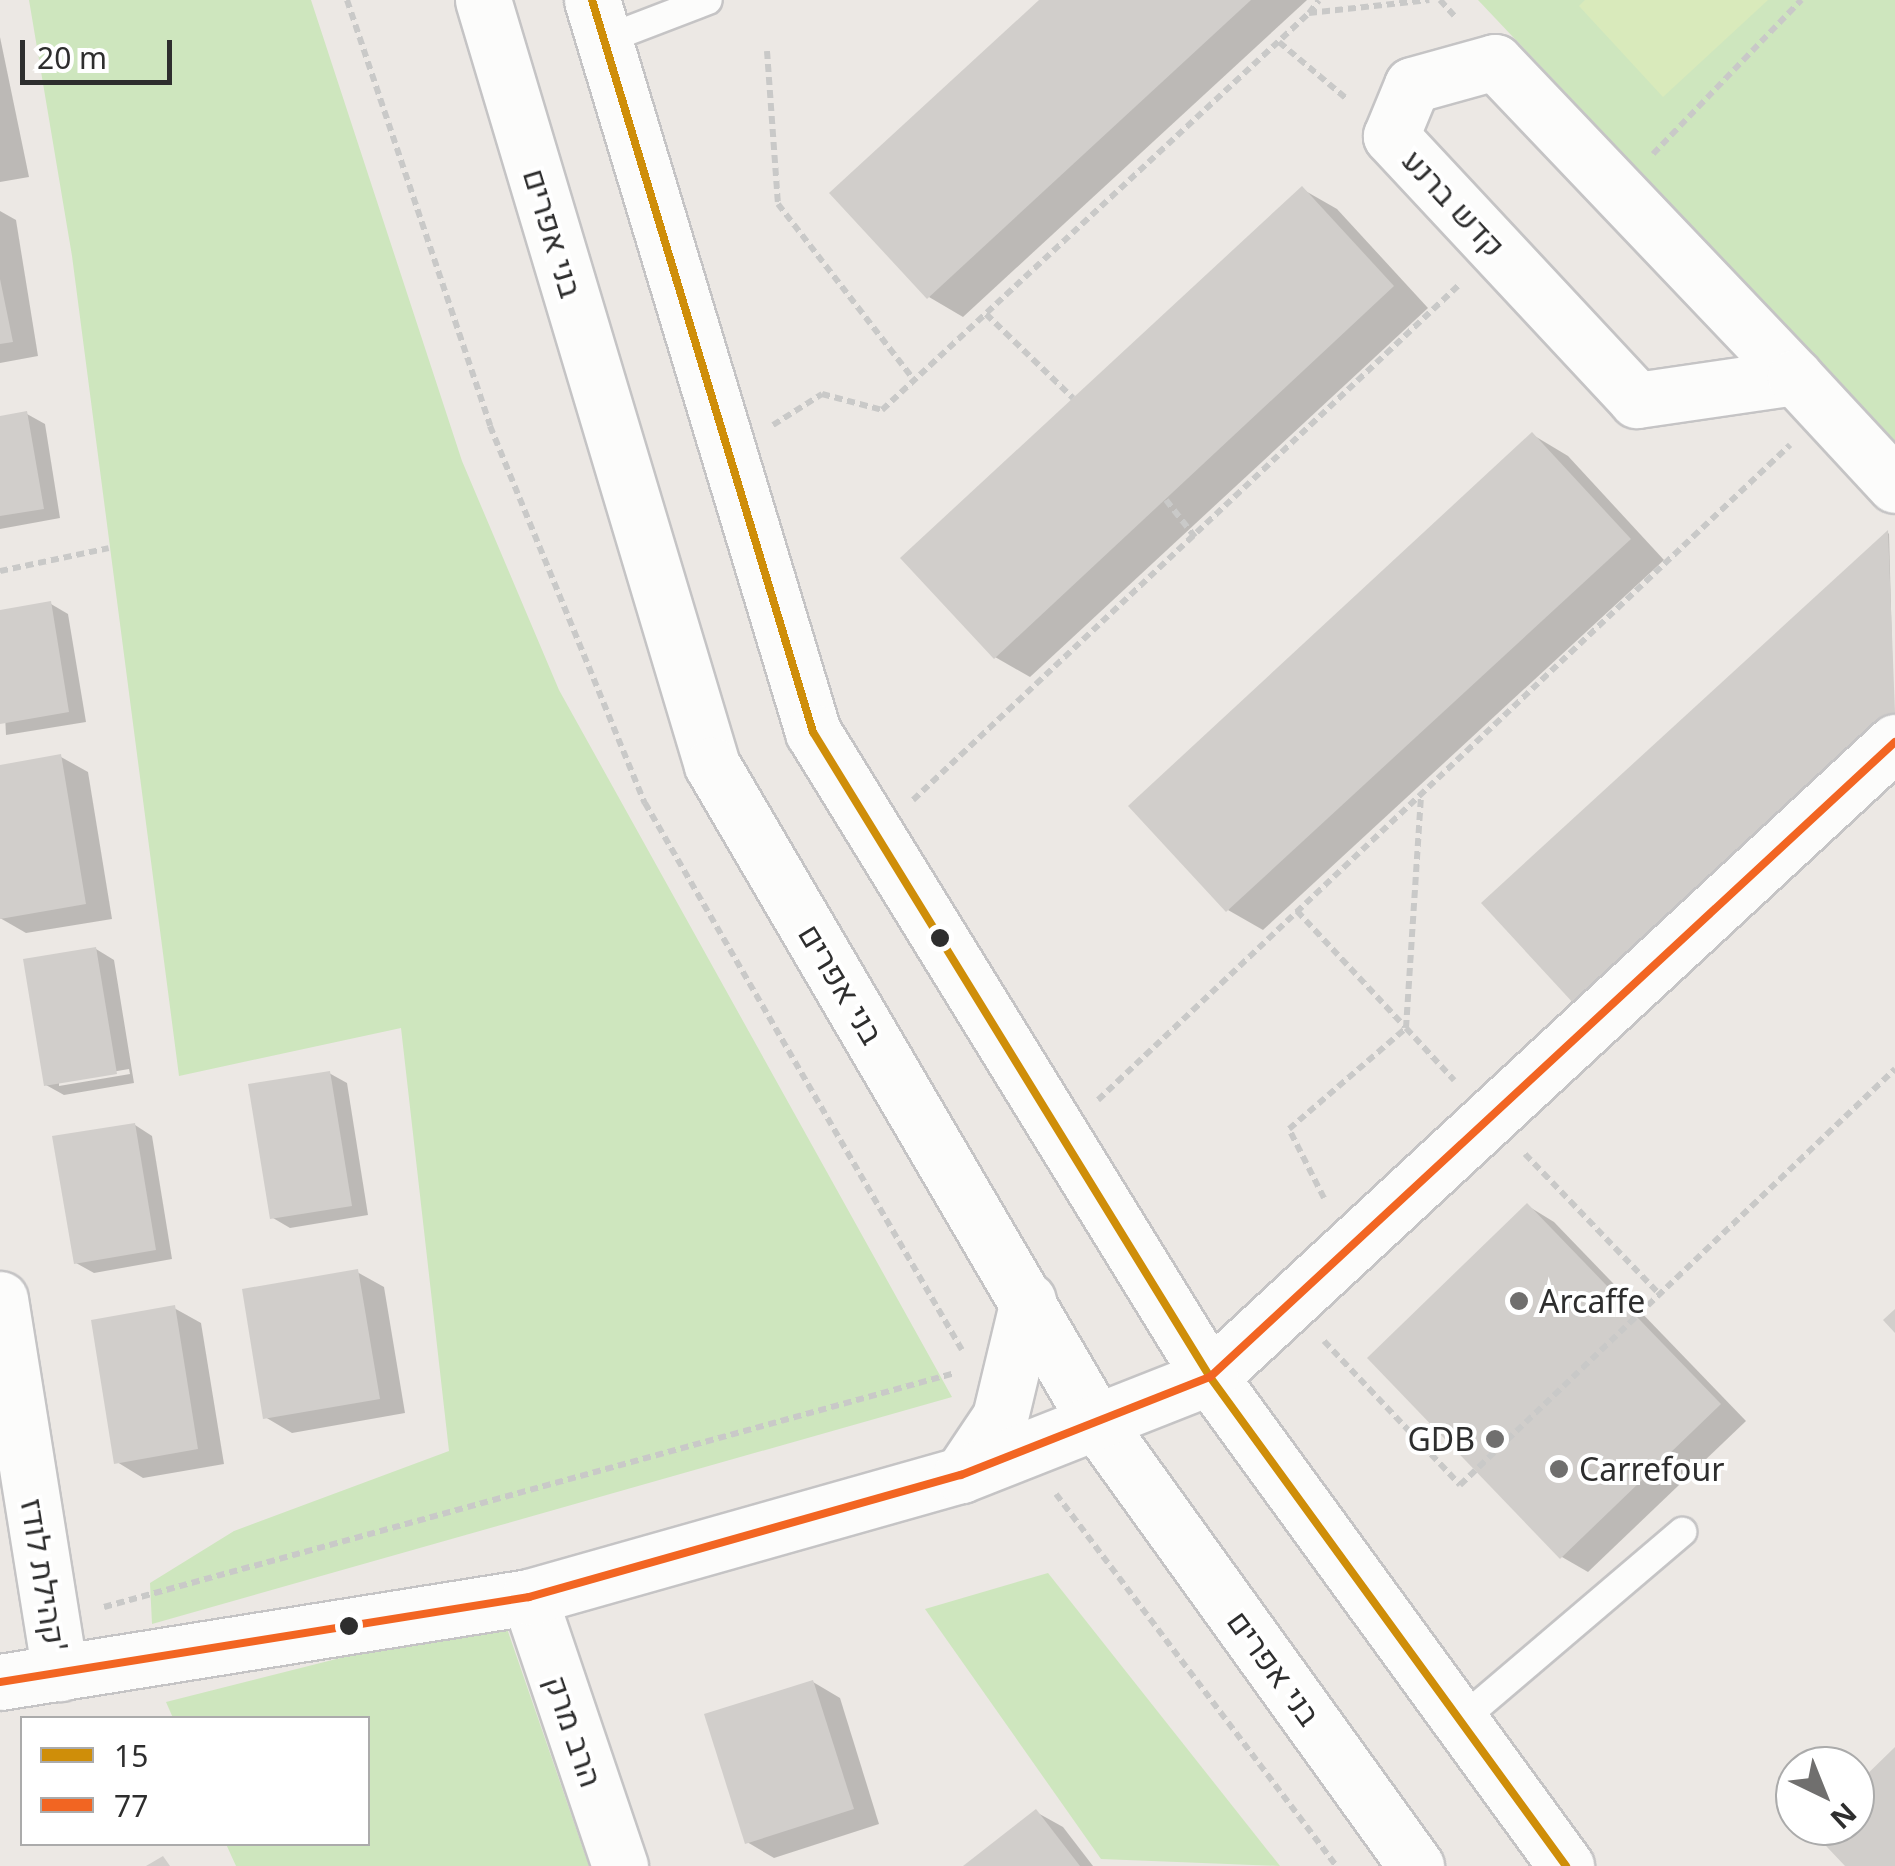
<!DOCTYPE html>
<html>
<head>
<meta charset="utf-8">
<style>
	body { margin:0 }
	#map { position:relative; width:1895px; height:1866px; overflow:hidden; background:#ece8e4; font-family:"Noto Sans",Heebo,sans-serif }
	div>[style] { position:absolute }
	.green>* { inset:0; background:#cee6be }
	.pitch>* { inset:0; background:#d9eabb }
	.shadow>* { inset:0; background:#0003 }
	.building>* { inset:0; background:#d1cecb }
	.path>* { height:6px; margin-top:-3px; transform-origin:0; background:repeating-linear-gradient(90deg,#c9c9c8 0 8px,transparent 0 13px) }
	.roads { filter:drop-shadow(2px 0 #c5c4c5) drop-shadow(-2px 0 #c5c4c5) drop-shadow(0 2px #c5c4c5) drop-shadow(0 -2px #c5c4c5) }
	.lane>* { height:28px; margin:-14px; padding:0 14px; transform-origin:14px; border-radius:14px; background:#fcfcfb }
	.street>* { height:55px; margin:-27.5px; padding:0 27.5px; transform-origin:27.5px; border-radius:27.5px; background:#fcfcfb }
	.secondary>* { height:55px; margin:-27.5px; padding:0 27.5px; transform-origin:27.5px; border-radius:27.5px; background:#fcfcfb }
	.bus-1>* { height:8px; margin:-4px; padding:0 4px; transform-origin:4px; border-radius:4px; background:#cf8e09 }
	.bus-2>* { height:8px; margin:-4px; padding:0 4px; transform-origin:4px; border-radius:4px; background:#f26522 }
	.dots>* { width:28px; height:28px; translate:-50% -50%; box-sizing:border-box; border:5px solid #fff; border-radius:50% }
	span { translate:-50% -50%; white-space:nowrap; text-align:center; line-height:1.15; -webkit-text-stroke:8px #fff; paint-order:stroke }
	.street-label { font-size:32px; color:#2e2e2e }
	.poi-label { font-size:32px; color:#2e2e2e }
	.left { translate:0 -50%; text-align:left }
	.right { translate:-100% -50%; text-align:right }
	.legend { position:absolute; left:20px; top:1716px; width:350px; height:130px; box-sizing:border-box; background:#fff; border:2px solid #ababab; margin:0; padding:12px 18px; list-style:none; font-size:30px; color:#2e2e2e }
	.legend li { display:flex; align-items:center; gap:20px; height:50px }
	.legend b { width:50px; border:2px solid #ababab }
	.north { position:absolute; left:1775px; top:1746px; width:100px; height:100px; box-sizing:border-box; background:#fff; border:2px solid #ababab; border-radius:50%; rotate:137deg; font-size:28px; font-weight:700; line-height:40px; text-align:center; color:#2e2e2e }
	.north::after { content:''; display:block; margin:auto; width:35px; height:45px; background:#706f6e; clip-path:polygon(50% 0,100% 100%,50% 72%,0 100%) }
	.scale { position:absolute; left:20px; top:40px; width:152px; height:45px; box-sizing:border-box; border:5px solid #2e2e2e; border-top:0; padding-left:12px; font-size:30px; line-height:35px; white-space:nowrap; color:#2e2e2e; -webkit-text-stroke:8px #fff; paint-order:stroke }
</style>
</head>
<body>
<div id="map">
	<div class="green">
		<div style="clip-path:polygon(29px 0,311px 0,462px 461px,559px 690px,952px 1397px,152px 1624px,150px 1583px,234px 1531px,449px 1451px,401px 1028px,179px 1076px,72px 256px)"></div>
		<div style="clip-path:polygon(1478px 0,1895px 0,1895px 441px)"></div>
		<div style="clip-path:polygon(1048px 1573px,1280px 1866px,1101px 1859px,925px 1609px)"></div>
		<div style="clip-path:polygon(503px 1617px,589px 1866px,236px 1866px,226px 1844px,368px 1844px,368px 1718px,173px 1718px,166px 1702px)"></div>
	</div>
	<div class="pitch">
		<div style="clip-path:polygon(1585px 0,1768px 0,1663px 97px,1579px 6px)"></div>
	</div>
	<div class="shadow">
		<div style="clip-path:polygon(1042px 0,1307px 0,963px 317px,929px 297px)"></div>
		<div style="clip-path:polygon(0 37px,29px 177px,0 182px)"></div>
		<div style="clip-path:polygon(1302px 189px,1337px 209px,1428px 308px,1030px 677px,995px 657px)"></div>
		<div style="clip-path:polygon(0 211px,16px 220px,38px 356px,0 363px)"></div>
		<div style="clip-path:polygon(27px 414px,45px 424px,60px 518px,0 529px,0 418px)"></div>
		<div style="clip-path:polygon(1533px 435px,1568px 456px,1664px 560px,1263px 930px,1228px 910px)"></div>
		<div style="clip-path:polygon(1889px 533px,1895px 765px,1484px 903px)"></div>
		<div style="clip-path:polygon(51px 604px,68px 614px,86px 722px,6px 735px,0 613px)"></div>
		<div style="clip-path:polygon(61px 757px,88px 772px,112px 919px,26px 933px,0 918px,0 767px)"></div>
		<div style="clip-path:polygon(evenodd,96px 949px,114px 960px,134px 1083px,64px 1095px,46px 1085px,96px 949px,129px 1069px,130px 1074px,59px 1086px,59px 1081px,129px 1069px)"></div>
		<div style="clip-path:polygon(329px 1073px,347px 1083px,368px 1215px,290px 1228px,273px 1218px)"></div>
		<div style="clip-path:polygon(135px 1125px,152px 1136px,172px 1259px,94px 1273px,76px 1263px)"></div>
		<div style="clip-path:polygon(1528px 1206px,1554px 1222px,1746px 1421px,1588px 1572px,1562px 1557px)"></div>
		<div style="clip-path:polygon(357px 1272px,384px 1287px,405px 1413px,292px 1433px,265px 1417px)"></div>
		<div style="clip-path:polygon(174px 1308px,201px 1323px,224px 1464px,143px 1478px,117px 1462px)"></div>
		<div style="clip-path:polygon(813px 1682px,840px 1698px,879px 1824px,774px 1858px,747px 1842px)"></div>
		<div style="clip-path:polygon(1895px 1751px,1895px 1866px,1849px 1866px,1813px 1829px,1855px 1826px,1855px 1789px)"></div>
		<div style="clip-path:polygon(1036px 1812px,1063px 1827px,1093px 1866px,967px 1866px)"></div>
	</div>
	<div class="building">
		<div style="clip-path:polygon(1039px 0,1251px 0,927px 299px,829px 193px)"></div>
		<div style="clip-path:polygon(1302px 186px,1394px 286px,994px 659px,900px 558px)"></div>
		<div style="clip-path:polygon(0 279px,13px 342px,0 344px)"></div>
		<div style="clip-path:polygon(27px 411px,44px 509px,0 516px,0 416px)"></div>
		<div style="clip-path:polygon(1532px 432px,1631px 539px,1226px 912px,1128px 806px)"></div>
		<div style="clip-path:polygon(1888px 530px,1895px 713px,1575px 1005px,1481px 903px)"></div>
		<div style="clip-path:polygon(51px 601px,69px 712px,0 724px,0 610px)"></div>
		<div style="clip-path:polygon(61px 754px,86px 904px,0 919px,0 765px)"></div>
		<div style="clip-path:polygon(96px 947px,117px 1074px,44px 1086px,23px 959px)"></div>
		<div style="clip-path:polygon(330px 1071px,352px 1206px,270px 1219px,248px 1084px)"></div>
		<div style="clip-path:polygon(135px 1123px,156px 1250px,74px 1264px,52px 1136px)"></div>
		<div style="clip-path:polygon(1527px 1203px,1721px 1404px,1560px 1559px,1367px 1358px)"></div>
		<div style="clip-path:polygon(358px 1269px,380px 1399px,263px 1419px,242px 1289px)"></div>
		<div style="clip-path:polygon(175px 1305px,198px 1449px,114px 1464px,91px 1320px)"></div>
		<div style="clip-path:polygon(1895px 1309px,1895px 1333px,1883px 1320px)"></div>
		<div style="clip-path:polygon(813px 1680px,854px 1809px,745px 1844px,704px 1714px)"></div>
		<div style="clip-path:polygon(1895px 1747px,1895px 1866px,1845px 1866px,1810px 1829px,1855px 1826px,1855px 1786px)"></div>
		<div style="clip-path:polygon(1036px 1809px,1080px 1866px,963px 1866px)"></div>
		<div style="clip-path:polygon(163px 1856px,170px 1866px,146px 1866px)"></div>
	</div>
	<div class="path">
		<div style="left:347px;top:0;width:449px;rotate:71.4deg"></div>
		<div style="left:490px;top:426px;width:408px;rotate:67.7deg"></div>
		<div style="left:645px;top:803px;width:632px;rotate:59.91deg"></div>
		<div style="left:1440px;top:0;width:24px;rotate:48deg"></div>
		<div style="left:1309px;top:13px;width:16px;rotate:-52deg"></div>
		<div style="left:1279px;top:42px;width:90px;rotate:40deg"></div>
		<div style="left:767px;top:51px;width:153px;rotate:85.9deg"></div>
		<div style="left:778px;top:204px;width:222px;rotate:52.3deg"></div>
		<div style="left:1653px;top:154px;width:214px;rotate:-46.1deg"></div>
		<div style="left:986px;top:314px;width:121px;rotate:44deg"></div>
		<div style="left:773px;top:425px;width:58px;rotate:-32.3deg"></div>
		<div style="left:822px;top:394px;width:62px;rotate:14.9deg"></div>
		<div style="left:882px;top:410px;width:583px;rotate:-42.91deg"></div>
		<div style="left:1309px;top:13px;width:121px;rotate:-6.2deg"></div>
		<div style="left:1166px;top:500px;width:47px;rotate:51.9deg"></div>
		<div style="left:0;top:571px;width:111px;rotate:-11.9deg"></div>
		<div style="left:913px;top:800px;width:753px;rotate:-43.33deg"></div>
		<div style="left:1297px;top:911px;width:158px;rotate:47deg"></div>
		<div style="left:1406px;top:1028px;width:233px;rotate:-86.3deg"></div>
		<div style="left:1098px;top:1100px;width:953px;rotate:-43.43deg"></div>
		<div style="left:1525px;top:1154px;width:195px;rotate:46.2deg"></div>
		<div style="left:1324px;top:1198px;width:77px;rotate:-116.9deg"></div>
		<div style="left:1289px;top:1129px;width:155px;rotate:-40.8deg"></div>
		<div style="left:1406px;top:1028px;width:71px;rotate:47.3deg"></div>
		<div style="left:1324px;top:1341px;width:198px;rotate:46.6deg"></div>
		<div style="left:1460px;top:1485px;width:602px;rotate:-43.72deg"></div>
		<div style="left:1056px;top:1494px;width:466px;rotate:53deg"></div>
		<div style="left:104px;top:1607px;width:883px;rotate:-15.37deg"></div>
	</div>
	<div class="roads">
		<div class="lane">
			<div style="left:604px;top:40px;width:111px;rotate:-21deg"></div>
			<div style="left:1460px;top:1721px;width:292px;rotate:-40.4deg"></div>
		</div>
		<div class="street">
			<div style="left:1795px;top:377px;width:160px;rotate:171.7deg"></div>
			<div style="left:1637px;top:400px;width:361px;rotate:-133deg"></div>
			<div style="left:1391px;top:136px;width:55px;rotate:-67.6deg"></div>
			<div style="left:1412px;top:85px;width:86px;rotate:-15.5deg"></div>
			<div style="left:1495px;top:62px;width:435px;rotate:46.4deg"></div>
			<div style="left:1795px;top:377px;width:147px;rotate:47.2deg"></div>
			<div style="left:0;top:1299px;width:379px;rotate:80.9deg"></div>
			<div style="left:1210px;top:1377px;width:934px;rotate:-42.83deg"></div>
			<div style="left:529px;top:1597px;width:284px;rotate:71.3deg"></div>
		</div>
		<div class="secondary">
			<div style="left:483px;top:0;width:799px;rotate:73.34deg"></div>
			<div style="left:712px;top:765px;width:762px;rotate:59.67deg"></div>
			<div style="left:1097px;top:1423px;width:546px;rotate:54.24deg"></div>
			<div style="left:592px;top:0;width:765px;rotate:73.2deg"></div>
			<div style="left:813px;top:732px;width:757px;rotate:58.39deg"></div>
			<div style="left:1210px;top:1377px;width:605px;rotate:53.94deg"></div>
			<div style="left:961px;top:1475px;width:70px;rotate:-56.1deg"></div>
			<div style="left:1000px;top:1417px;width:120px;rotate:-76.5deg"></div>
			<div style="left:0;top:1682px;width:536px;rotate:-9.13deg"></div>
			<div style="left:529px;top:1597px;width:449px;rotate:-15.8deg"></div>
			<div style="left:961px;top:1475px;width:268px;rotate:-21.5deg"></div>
		</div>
	</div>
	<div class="bus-1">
		<div style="left:592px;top:0;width:765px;rotate:73.2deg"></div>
		<div style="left:813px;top:732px;width:757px;rotate:58.39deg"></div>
		<div style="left:1210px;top:1377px;width:605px;rotate:53.94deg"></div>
	</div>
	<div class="bus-2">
		<div style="left:0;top:1682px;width:536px;rotate:-9.13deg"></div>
		<div style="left:529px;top:1597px;width:449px;rotate:-15.8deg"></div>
		<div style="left:961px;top:1475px;width:268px;rotate:-21.5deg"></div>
		<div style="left:1210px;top:1377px;width:934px;rotate:-42.83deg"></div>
	</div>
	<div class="dots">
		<div style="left:940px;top:938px;background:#2e2e2e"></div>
		<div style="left:1519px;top:1301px;background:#706f6e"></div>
		<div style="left:1495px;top:1439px;background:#706f6e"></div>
		<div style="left:1559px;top:1469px;background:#706f6e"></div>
		<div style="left:349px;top:1626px;background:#2e2e2e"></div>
	</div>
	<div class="street-label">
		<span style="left:1454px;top:203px;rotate:47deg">קדש ברנע</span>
		<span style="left:553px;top:233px;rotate:73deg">בני אפרים</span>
		<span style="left:841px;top:984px;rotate:59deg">בני אפרים</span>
		<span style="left:44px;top:1575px;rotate:81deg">קהילת לודז'</span>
		<span style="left:1274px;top:1668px;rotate:54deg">בני אפרים</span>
		<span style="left:574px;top:1731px;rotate:71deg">הרב מרק</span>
	</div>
	<div class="poi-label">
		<span class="left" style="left:1539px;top:1301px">Arcaffe</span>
		<span class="right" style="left:1475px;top:1439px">GDB</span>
		<span class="left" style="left:1579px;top:1469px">Carrefour</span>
	</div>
	<ul class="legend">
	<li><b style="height:12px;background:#cf8e09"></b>15</li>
	<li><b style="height:12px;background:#f26522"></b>77</li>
	</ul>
	<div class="north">N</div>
	<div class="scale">20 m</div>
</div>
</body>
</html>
